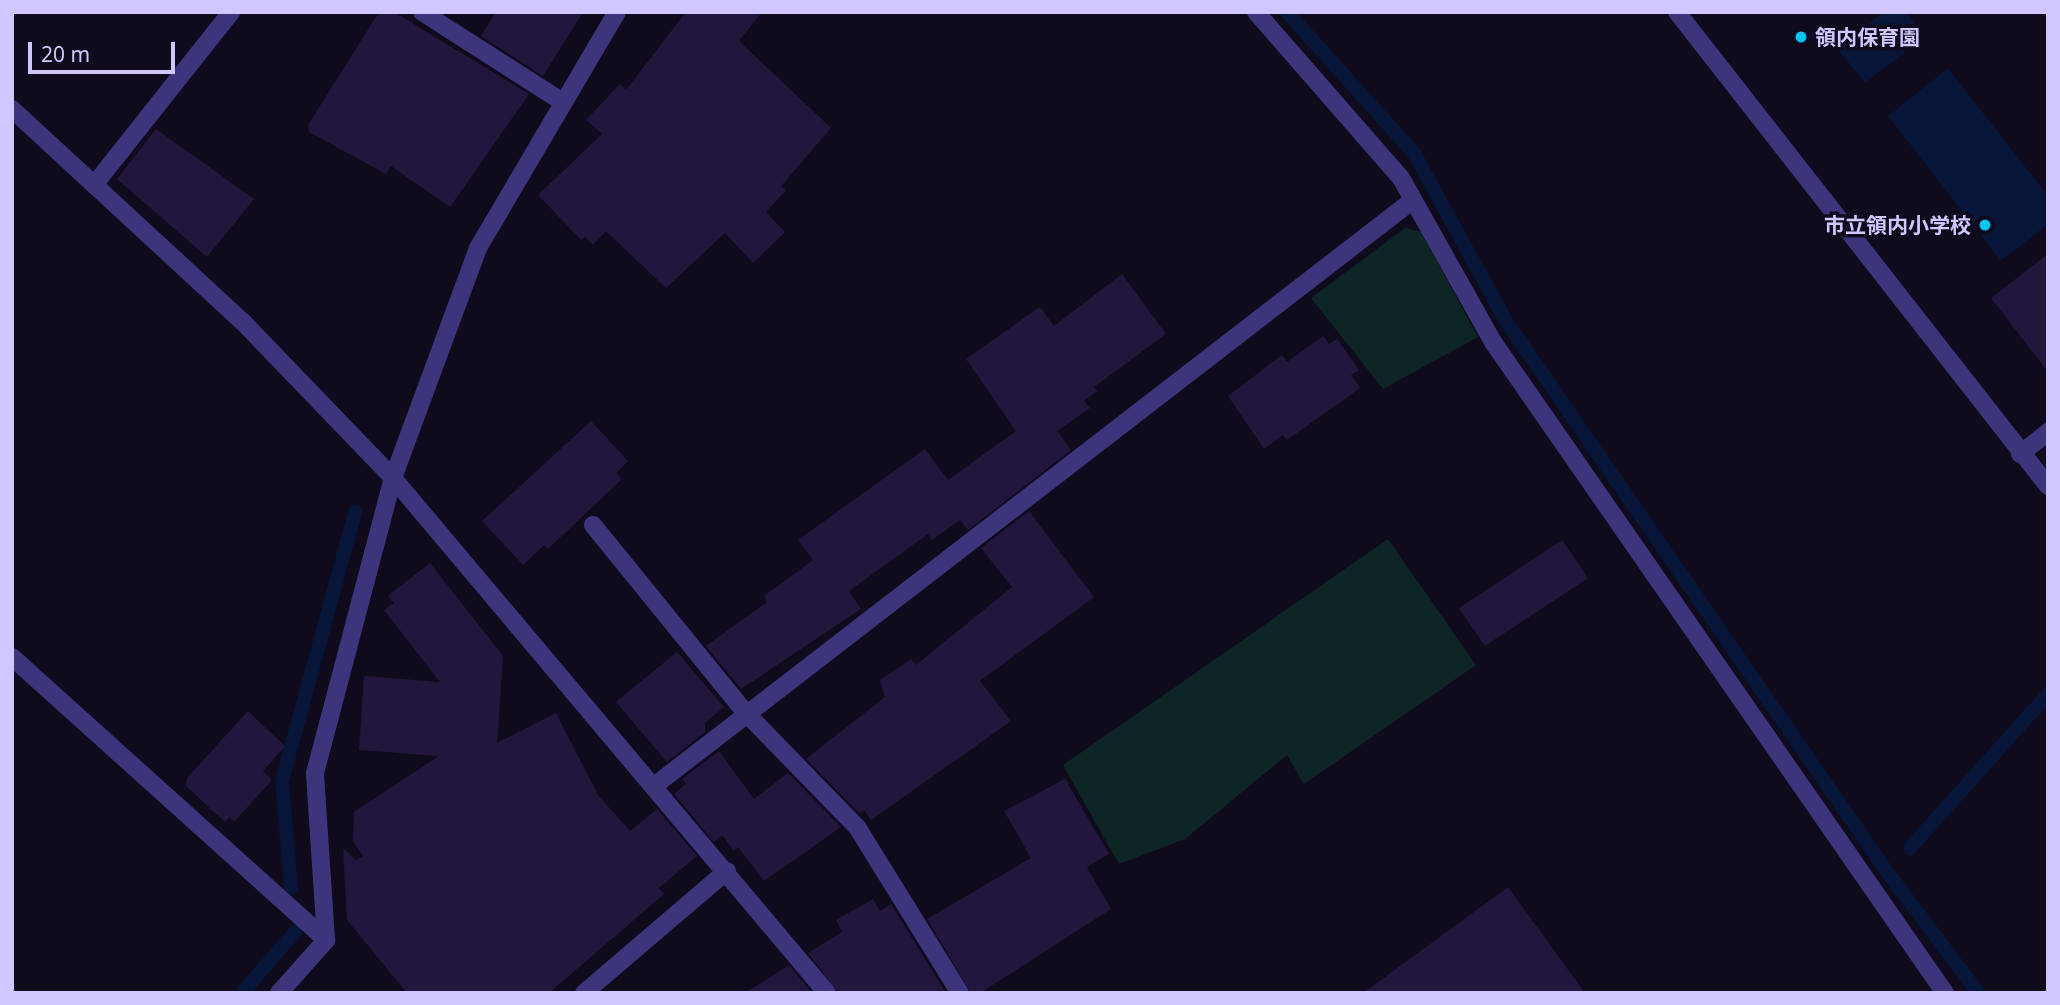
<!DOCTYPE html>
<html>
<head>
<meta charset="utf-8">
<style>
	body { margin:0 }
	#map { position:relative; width:2060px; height:1005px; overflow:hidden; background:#0f0b1c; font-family:"Noto Sans","Noto Sans JP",sans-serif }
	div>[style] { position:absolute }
	.green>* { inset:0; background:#0e2526 }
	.water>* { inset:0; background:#071538 }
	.stream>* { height:14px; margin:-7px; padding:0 7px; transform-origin:7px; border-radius:7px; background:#071538 }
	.building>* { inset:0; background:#22163d }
	.service>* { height:18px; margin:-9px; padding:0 9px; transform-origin:9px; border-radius:9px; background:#3d357c }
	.minor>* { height:18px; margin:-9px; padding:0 9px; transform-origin:9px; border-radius:9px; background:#3d357c }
	.tertiary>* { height:18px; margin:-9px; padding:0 9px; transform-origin:9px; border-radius:9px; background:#3d357c }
	.dots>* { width:19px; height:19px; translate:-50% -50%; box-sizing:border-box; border:4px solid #0f0b1c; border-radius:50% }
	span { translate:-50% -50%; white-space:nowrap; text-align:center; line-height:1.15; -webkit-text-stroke:7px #0f0b1c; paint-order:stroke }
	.poi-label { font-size:21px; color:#d1c6ff; font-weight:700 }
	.left { translate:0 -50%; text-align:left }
	.right { translate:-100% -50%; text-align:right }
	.frame { position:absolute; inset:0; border:14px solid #d1c6ff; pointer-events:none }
	.scale { position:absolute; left:28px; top:42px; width:147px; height:32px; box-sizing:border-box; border:4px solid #d1c6ff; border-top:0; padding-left:9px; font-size:21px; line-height:24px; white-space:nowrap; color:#d1c6ff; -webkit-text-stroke:5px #0f0b1c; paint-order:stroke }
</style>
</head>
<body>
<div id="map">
	<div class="green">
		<div style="clip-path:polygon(1405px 228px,1421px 232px,1478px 337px,1383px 389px,1311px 298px)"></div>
		<div style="clip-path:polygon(1388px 539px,1476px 665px,1304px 784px,1287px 755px,1185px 839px,1119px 864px,1063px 765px)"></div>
	</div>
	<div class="water">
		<div style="clip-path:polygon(1883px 12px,1906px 12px,1924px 37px,1865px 83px,1837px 48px)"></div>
		<div style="clip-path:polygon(1948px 68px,2048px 196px,2048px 224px,2001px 261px,1888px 116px)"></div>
	</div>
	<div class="stream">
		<div style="left:1287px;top:12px;width:190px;rotate:48deg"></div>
		<div style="left:1414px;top:153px;width:192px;rotate:61.3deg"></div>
		<div style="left:1506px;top:321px;width:671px;rotate:55.32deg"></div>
		<div style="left:1888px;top:873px;width:150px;rotate:53.1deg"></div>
		<div style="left:1910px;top:848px;width:207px;rotate:-48.1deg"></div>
		<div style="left:291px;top:888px;width:107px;rotate:-94.8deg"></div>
		<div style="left:282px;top:781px;width:279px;rotate:-74.8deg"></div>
		<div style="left:242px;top:993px;width:81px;rotate:-49deg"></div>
	</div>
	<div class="building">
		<div style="clip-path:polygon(379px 12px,394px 12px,529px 94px,450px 207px,391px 166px,386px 174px,309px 132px,308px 125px)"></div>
		<div style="clip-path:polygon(496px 12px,583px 12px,543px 76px,481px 36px)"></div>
		<div style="clip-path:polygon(686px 12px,762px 12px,739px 41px,831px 128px,781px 186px,786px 190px,766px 212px,785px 232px,753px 263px,725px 233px,666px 288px,606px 231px,593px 245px,585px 237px,581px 240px,538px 195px,602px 134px,586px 120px,620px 84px,626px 90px)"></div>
		<div style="clip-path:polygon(156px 129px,254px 199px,207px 257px,117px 179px)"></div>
		<div style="clip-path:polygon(2048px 254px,2048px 372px,1991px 298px)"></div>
		<div style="clip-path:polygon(1122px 274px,1166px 334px,1094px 387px,1097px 391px,1084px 401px,1090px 408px,1057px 431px,1071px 450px,968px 530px,960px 520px,932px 540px,928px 534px,849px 591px,861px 609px,741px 689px,706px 646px,767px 602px,764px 596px,813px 560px,798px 540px,925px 449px,948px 480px,1016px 431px,966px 359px,1040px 307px,1054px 326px)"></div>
		<div style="clip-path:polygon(1323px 336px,1329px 344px,1337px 339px,1359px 370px,1351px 375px,1360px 388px,1287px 440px,1283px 435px,1264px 449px,1228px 396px,1282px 355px,1287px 362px)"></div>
		<div style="clip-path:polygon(591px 421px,628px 461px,616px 473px,622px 479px,548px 549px,544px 545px,523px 565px,482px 521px)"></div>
		<div style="clip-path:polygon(1029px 511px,1094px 597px,980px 681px,1011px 721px,871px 820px,864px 810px,859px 813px,806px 759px,885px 697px,880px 680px,911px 659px,916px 665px,1012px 587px,981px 548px)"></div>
		<div style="clip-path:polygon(1562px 540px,1588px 578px,1485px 646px,1459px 608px)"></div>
		<div style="clip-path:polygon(430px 563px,503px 656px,497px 743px,556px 713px,598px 795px,630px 831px,657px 809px,697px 856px,659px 888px,664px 894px,549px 993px,407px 993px,347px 920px,343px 848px,356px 860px,363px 856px,353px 841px,354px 812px,439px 756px,359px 750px,364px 676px,440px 682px,384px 610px,394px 603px,388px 596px)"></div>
		<div style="clip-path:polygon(677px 652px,724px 707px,705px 723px,705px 732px,667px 762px,616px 702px)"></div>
		<div style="clip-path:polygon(248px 711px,285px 746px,263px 771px,272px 780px,234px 822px,230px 817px,225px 822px,186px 786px,187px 778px)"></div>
		<div style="clip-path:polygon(719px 751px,754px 799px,788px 773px,841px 827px,764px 881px,738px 847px,734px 851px,722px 835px,714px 842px,674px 794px,686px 784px,682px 779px)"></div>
		<div style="clip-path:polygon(1065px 779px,1109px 854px,1087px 867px,1111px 909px,980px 993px,971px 993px,927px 919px,1031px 858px,1004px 811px)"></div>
		<div style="clip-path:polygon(1508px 887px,1585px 993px,1363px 993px)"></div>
		<div style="clip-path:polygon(873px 899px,880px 911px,891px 904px,946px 993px,838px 993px,808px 953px,842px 932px,836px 920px)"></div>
		<div style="clip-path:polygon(789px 965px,812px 993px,745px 993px)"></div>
	</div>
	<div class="service">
		<div style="left:2020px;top:454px;width:36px;rotate:-38deg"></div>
		<div style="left:593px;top:525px;width:242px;rotate:50.9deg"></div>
	</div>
	<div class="minor">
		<div style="left:422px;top:12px;width:165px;rotate:32.6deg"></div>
		<div style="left:1256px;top:12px;width:220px;rotate:48.9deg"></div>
		<div style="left:1401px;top:178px;width:188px;rotate:60.7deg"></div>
		<div style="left:1493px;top:342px;width:793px;rotate:55.23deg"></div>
		<div style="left:12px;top:109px;width:313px;rotate:42.7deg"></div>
		<div style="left:242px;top:321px;width:218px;rotate:46.1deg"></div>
		<div style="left:393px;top:478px;width:673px;rotate:49.88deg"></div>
		<div style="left:94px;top:185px;width:221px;rotate:-51.6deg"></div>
		<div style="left:12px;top:657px;width:423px;rotate:42deg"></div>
		<div style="left:746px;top:713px;width:159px;rotate:45.8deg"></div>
		<div style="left:857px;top:827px;width:195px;rotate:58.2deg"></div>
		<div style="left:654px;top:786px;width:959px;rotate:-37.67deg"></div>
		<div style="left:279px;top:993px;width:71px;rotate:-48.4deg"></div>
		<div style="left:326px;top:940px;width:167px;rotate:-93.8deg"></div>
		<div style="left:315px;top:773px;width:305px;rotate:-75.2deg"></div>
		<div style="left:393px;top:478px;width:245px;rotate:-69.7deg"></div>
		<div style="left:478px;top:248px;width:274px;rotate:-59.5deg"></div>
		<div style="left:584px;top:993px;width:188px;rotate:-40.5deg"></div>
	</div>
	<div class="tertiary">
		<div style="left:1677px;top:12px;width:602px;rotate:51.95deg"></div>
	</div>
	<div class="dots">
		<div style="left:1801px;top:37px;background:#00c4f1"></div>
		<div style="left:1985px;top:225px;background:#00c4f1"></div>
	</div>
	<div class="poi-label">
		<span class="left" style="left:1815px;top:37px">領内保育園</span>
		<span class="right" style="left:1971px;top:225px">市立領内小学校</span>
	</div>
	<div class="frame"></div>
	<div class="scale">20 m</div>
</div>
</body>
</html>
